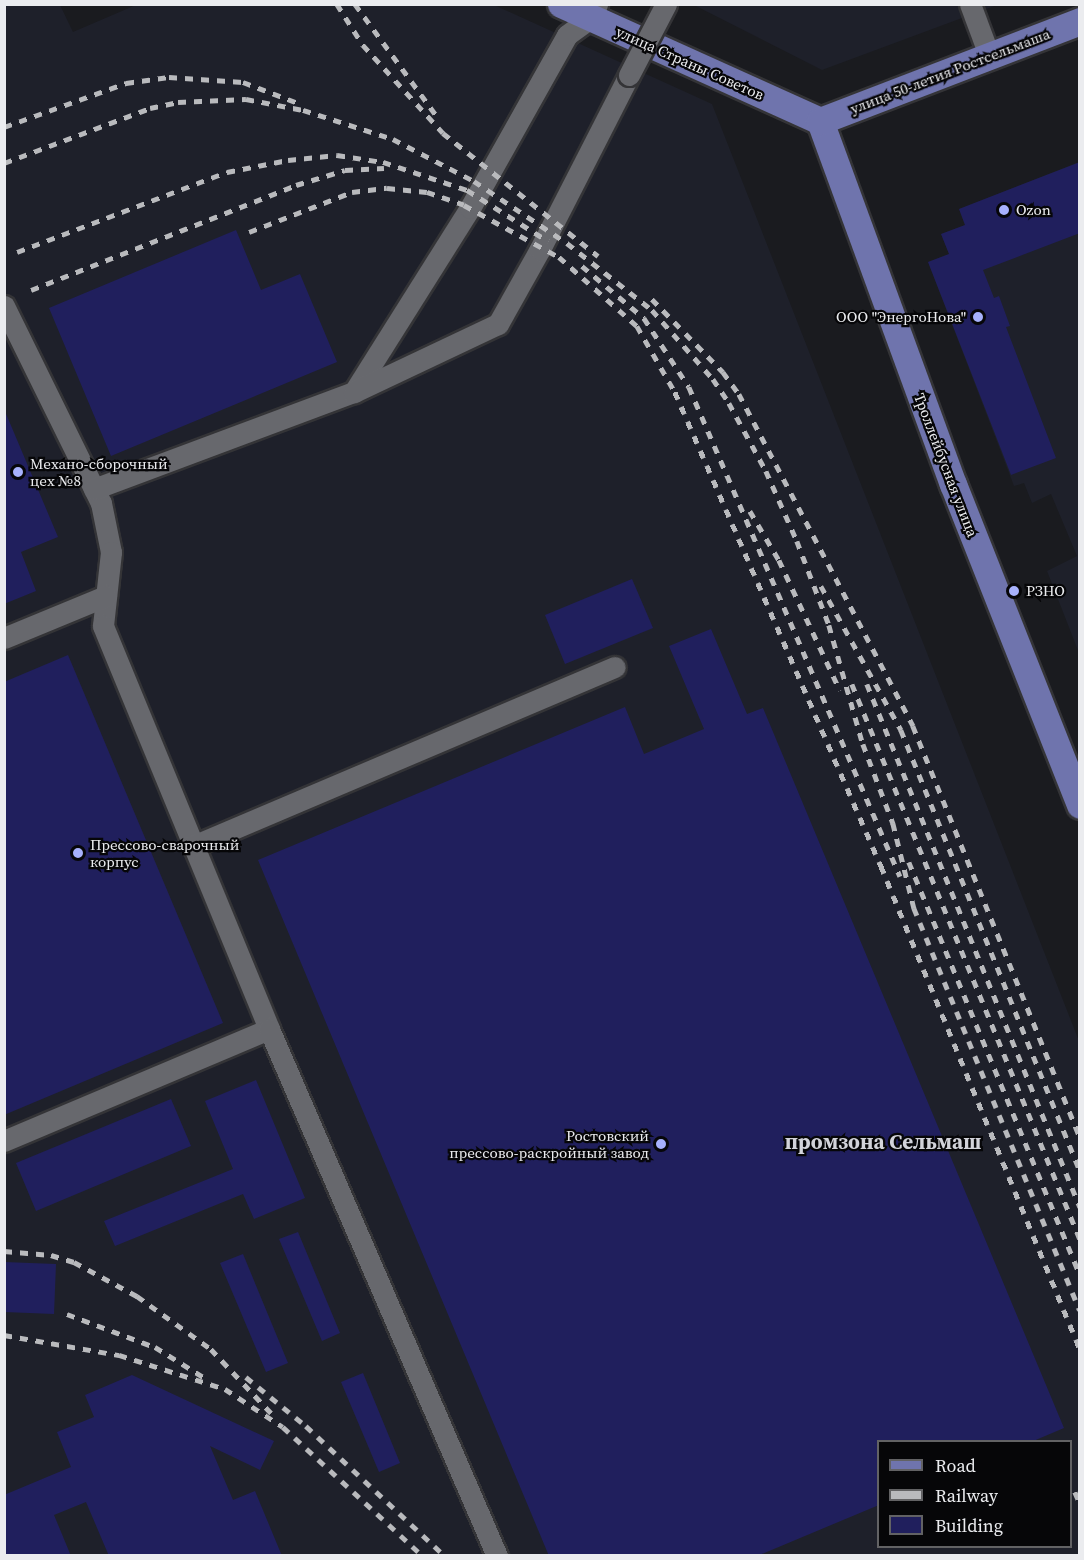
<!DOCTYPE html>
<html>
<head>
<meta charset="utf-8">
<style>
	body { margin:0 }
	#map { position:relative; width:1084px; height:1560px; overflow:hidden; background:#1a1b1f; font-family:"Source Serif 4",serif }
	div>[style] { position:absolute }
	.built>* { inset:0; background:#1e202a }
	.building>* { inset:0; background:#201f5d }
	.roads { filter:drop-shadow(2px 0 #343437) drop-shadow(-2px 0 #343437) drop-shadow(0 2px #343437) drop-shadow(0 -2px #343437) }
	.minor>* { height:21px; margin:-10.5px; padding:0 10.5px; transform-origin:10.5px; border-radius:10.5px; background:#67686d }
	.major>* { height:27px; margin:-13.5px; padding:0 13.5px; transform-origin:13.5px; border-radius:13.5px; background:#6f74ad }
	.rail>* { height:4.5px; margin-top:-2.25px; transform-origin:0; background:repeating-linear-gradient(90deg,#b9babd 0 8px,transparent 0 16px) }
	.bridges { filter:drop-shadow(2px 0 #343437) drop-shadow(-2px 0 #343437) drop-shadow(0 2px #343437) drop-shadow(0 -2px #343437) }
	.minor-bridge>* { height:21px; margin:-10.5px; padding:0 10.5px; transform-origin:10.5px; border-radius:10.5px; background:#67686d }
	.dots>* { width:16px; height:16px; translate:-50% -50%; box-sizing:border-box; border:3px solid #060608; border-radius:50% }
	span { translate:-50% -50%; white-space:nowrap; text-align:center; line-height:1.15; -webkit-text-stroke:4.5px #060608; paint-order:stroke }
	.street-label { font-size:15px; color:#ebecef }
	.poi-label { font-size:15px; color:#ebecef }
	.left { translate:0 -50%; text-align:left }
	.right { translate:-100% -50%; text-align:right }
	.district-label { font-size:21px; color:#d2d3da; font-weight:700 }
	.frame { position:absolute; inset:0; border:6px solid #ebecef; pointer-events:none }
	.legend { position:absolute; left:877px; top:1440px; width:195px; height:108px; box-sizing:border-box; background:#060608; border:2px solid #626264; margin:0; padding:8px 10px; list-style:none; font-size:18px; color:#ebecef }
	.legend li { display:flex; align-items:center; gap:12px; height:30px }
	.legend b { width:30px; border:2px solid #626264 }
</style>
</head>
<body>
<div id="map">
	<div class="built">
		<div style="clip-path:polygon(evenodd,5px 5px,60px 5px,73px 32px,136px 5px,494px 5px,712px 104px,1079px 1041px,1079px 1555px,5px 1556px,5px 5px,878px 1442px,1070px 1442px,1070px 1546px,878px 1546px,878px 1442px)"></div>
		<div style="clip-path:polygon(694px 5px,997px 5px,822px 70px)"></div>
		<div style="clip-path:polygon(1079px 162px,1079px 653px,1047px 571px,1077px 556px,1051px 494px,1032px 503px,1024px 483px,1014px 486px,928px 262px,949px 254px,941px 234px,965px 225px,959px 209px)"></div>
	</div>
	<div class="building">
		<div style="clip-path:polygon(1080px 162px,1080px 233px,983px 270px,994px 298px,999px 296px,1010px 326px,1006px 327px,1056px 458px,1011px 475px,928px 262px,949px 254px,941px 234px,965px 225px,959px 209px)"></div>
		<div style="clip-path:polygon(236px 230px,261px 290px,300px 274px,337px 362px,111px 456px,49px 308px)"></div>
		<div style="clip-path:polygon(4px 409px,58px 537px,21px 552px,36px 591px,4px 604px)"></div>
		<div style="clip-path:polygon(632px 579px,653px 628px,565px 664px,545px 615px)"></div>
		<div style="clip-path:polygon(711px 629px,747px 714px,763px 708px,1064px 1428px,1031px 1442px,879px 1442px,879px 1505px,757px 1556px,549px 1556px,258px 860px,625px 707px,644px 754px,704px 729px,669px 646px)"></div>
		<div style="clip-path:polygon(68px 655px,223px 1023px,4px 1115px,4px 682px)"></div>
		<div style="clip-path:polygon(256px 1080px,305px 1198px,254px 1219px,243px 1194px,115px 1246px,104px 1221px,233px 1169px,205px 1101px)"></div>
		<div style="clip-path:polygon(171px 1099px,191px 1146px,36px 1211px,16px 1163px)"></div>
		<div style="clip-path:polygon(298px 1232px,340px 1333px,322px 1341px,279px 1239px)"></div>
		<div style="clip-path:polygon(243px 1254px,288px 1363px,266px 1372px,220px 1263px)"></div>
		<div style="clip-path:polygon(4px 1262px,56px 1264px,54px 1314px,4px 1312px)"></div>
		<div style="clip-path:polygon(363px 1373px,400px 1463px,379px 1472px,341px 1382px)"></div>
		<div style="clip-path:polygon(132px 1375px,274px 1441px,260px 1470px,210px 1446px,233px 1500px,255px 1491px,282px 1556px,109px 1556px,86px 1502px,54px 1515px,71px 1556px,4px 1556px,4px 1495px,71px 1467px,57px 1432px,94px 1417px,85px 1395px)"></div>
	</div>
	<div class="roads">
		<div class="minor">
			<div style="left:970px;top:4px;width:54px;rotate:69.6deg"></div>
			<div style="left:4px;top:306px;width:220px;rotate:63.8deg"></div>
			<div style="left:101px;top:503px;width:50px;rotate:78.5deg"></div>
			<div style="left:111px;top:552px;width:74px;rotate:96.2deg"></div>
			<div style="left:103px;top:626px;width:436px;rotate:67.6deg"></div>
			<div style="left:269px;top:1029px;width:288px;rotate:157.1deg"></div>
			<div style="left:354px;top:392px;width:218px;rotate:-57.8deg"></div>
			<div style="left:470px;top:208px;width:198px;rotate:-60.7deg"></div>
			<div style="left:567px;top:35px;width:29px;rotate:-36deg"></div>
			<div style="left:590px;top:18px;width:16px;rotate:-63deg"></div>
			<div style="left:94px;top:489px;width:278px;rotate:-20.5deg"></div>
			<div style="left:354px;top:392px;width:159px;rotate:-25.3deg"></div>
			<div style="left:498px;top:324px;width:86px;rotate:-60.8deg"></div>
			<div style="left:540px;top:249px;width:195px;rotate:-62.9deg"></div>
			<div style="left:4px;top:638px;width:110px;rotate:-22.4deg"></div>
			<div style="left:193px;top:846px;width:458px;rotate:-23deg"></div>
			<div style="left:269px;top:1029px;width:574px;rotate:66.6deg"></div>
		</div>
		<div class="major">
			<div style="left:561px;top:4px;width:284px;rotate:24.3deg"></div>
			<div style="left:820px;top:121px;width:387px;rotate:69.9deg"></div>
			<div style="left:953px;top:484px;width:345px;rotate:68.4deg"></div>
			<div style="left:820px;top:121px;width:279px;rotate:-21deg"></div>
		</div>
	</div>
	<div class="rail">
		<div style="left:337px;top:4px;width:49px;rotate:57.6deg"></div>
		<div style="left:363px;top:45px;width:119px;rotate:47.7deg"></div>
		<div style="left:443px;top:133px;width:198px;rotate:38.4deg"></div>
		<div style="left:355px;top:4px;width:141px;rotate:53.9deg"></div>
		<div style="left:4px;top:127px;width:130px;rotate:-19.8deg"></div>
		<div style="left:126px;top:83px;width:43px;rotate:-7.9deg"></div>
		<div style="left:169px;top:77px;width:74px;rotate:3.9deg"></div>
		<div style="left:243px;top:82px;width:59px;rotate:20.9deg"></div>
		<div style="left:4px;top:163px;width:156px;rotate:-20.6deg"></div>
		<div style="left:150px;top:108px;width:29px;rotate:-12deg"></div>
		<div style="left:178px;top:102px;width:68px;rotate:-2.5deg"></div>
		<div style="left:246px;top:99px;width:58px;rotate:10.9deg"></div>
		<div style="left:303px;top:110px;width:95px;rotate:17.9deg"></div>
		<div style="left:393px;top:139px;width:91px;rotate:27.4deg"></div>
		<div style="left:474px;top:181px;width:112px;rotate:33.7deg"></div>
		<div style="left:567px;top:243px;width:108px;rotate:38.2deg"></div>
		<div style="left:652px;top:310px;width:92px;rotate:48.5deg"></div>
		<div style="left:713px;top:379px;width:29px;rotate:56deg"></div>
		<div style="left:729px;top:403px;width:77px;rotate:61.4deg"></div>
		<div style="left:766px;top:471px;width:77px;rotate:66.1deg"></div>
		<div style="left:797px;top:541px;width:90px;rotate:69.1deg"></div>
		<div style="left:829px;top:625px;width:124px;rotate:74.1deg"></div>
		<div style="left:863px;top:744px;width:85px;rotate:69.2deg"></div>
		<div style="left:893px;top:823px;width:88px;rotate:76.1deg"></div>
		<div style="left:914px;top:908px;width:435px;rotate:67.6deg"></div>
		<div style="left:249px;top:232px;width:110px;rotate:-21.2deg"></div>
		<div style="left:352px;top:192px;width:35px;rotate:-7deg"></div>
		<div style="left:387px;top:188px;width:40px;rotate:5.7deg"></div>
		<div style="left:427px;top:192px;width:39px;rotate:19deg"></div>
		<div style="left:464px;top:205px;width:108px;rotate:28.7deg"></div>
		<div style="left:559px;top:257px;width:104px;rotate:41.5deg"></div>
		<div style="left:637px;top:326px;width:76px;rotate:60.1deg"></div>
		<div style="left:675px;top:392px;width:517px;rotate:66.51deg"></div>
		<div style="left:881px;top:866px;width:522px;rotate:67.61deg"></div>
		<div style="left:17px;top:252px;width:225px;rotate:-20.9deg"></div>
		<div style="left:227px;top:172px;width:62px;rotate:-11.1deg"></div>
		<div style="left:288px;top:160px;width:49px;rotate:-5.8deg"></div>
		<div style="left:337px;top:155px;width:47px;rotate:8.7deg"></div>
		<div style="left:383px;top:162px;width:89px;rotate:18.4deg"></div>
		<div style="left:467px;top:190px;width:96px;rotate:32.2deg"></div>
		<div style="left:582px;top:266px;width:81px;rotate:40deg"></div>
		<div style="left:644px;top:318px;width:82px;rotate:56.9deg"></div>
		<div style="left:689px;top:387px;width:533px;rotate:66.66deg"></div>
		<div style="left:31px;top:290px;width:285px;rotate:-21.6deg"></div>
		<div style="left:296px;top:185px;width:51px;rotate:-17deg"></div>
		<div style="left:345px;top:170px;width:39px;rotate:-3deg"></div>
		<div style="left:652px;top:299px;width:102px;rotate:45.8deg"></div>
		<div style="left:723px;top:372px;width:27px;rotate:54deg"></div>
		<div style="left:739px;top:394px;width:375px;rotate:62.3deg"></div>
		<div style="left:913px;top:726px;width:444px;rotate:67.9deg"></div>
		<div style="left:750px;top:511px;width:57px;rotate:59.4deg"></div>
		<div style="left:779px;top:560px;width:144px;rotate:64.9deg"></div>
		<div style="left:821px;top:586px;width:165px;rotate:60.9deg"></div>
		<div style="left:901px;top:730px;width:476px;rotate:67.9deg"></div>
		<div style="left:852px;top:684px;width:600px;rotate:67.67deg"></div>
		<div style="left:867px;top:684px;width:565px;rotate:67.84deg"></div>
		<div style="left:909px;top:862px;width:447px;rotate:67.5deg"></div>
		<div style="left:4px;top:1251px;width:47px;rotate:4.9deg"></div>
		<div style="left:51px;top:1255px;width:24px;rotate:17deg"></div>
		<div style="left:74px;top:1262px;width:72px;rotate:28.4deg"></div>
		<div style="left:137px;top:1296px;width:91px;rotate:35.6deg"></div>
		<div style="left:211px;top:1349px;width:88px;rotate:46.8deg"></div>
		<div style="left:67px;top:1314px;width:94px;rotate:20.6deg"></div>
		<div style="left:155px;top:1347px;width:59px;rotate:31.8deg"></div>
		<div style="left:4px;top:1335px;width:117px;rotate:9.9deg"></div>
		<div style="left:119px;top:1355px;width:111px;rotate:17.8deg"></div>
		<div style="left:225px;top:1389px;width:69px;rotate:33.2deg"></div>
		<div style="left:283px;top:1427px;width:190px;rotate:42.7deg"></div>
		<div style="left:246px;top:1377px;width:77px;rotate:39.2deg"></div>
		<div style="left:306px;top:1426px;width:190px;rotate:43.1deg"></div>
		<div style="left:1075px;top:1492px;width:12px;rotate:66deg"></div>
	</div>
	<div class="bridges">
		<div class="minor-bridge">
			<div style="left:629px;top:75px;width:80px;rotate:-62.5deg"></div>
		</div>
	</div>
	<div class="dots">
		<div style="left:1004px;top:210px;background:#a7b1fc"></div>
		<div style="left:978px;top:317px;background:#a7b1fc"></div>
		<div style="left:18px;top:472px;background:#a7b1fc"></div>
		<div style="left:1014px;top:591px;background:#a7b1fc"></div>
		<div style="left:78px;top:853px;background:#a7b1fc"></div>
		<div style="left:661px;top:1144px;background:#a7b1fc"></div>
	</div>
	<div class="street-label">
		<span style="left:690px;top:63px;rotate:24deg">улица Страны Советов</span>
		<span style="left:950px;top:71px;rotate:-21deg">улица 50-летия Ростсельмаша</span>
		<span style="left:946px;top:465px;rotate:69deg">Троллейбусная улица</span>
	</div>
	<div class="poi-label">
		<span class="left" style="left:1016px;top:210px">Ozon</span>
		<span class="right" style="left:966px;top:317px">ООО "ЭнергоНова"</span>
		<span class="left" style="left:30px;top:472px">Механо-сборочный<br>цех №8</span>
		<span class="left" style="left:1026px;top:591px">РЗНО</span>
		<span class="left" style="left:90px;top:853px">Прессово-сварочный<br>корпус</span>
		<span class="right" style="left:649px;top:1144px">Ростовский<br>прессово-раскройный завод</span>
	</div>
	<div class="district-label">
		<span style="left:883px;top:1142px">промзона Сельмаш</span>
	</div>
	<div class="frame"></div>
	<ul class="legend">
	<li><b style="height:8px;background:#6f74ad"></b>Road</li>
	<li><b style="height:8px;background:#b9babd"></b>Railway</li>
	<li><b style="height:16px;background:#201f5d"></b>Building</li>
	</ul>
</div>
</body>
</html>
